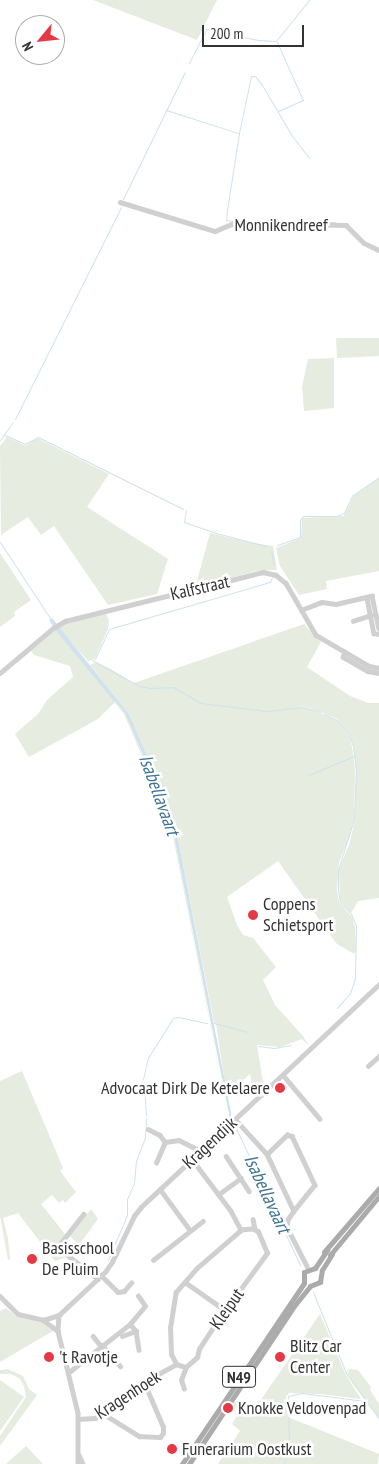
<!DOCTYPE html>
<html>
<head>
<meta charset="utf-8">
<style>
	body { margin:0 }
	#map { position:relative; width:379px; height:1464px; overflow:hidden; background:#fff; font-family:"PT Sans Narrow",sans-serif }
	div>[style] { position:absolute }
	.green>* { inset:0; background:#e6ecdf }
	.water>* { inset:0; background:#cfe2ee }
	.stream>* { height:1px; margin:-0.5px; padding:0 0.5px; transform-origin:0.5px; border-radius:0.5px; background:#cfe2ee }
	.minor>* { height:4.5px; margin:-2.25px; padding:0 2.25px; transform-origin:2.25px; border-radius:2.25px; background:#d0d0d0 }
	.major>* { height:5px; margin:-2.5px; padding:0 2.5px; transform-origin:2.5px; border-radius:2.5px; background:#ababab }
	.dots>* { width:14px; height:14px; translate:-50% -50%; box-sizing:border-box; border:2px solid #fff; border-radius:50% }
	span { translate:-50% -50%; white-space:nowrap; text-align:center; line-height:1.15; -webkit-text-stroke:5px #fff; paint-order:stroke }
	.shield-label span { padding:1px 4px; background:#fff; border:1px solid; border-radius:4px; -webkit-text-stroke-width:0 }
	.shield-label { font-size:16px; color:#333; font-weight:700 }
	.street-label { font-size:18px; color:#333 }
	.poi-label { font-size:18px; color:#333 }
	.left { translate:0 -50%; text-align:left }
	.right { translate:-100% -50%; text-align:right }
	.water-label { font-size:19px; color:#3f7597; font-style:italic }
	.north { position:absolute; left:15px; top:15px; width:50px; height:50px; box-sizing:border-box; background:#fff; border:1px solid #adadad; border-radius:50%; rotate:242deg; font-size:14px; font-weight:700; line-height:20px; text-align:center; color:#333 }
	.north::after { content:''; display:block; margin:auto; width:18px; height:22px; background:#e63946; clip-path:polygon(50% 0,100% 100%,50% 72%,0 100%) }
	.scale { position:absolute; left:202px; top:25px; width:102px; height:22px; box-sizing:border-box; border:2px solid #333; border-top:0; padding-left:6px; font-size:15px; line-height:18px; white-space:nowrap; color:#333; -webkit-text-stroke:4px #fff; paint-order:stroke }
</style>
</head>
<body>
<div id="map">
	<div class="green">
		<div style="clip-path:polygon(93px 0,217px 0,197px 40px)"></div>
		<div style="clip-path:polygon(336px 338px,379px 338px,379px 356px,337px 358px)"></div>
		<div style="clip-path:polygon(334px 358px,334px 408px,304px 411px,302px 387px,308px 359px)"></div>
		<div style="clip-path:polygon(7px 437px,26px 446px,37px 438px,109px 474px,87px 507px,168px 559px,157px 594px,108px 605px,54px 526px,41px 535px,28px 517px,1px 535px,0 446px)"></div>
		<div style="clip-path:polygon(379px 478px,379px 571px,326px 581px,327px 589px,299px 595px,280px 566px,276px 548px,301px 538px,302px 518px,344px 516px,353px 497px)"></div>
		<div style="clip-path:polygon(210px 533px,252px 543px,273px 546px,277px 570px,256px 571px,195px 588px)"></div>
		<div style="clip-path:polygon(0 553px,31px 600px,14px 612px,15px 616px,0 627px)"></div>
		<div style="clip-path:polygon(264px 574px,269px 575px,256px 576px,212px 589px,105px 612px,109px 620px,108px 629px,95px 659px,88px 661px,58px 627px,69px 621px)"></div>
		<div style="clip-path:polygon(304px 624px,321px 642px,307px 667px,350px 696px,368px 703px,379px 703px,379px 898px,358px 901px,351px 913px,340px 901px,339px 869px,350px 842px,355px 819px,356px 770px,353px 745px,348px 731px,337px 719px,318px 711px,306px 707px,300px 706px,318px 712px,338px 721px,347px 732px,352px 746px,355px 769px,354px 819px,348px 841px,339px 862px,337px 890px,339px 902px,352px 917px,355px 927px,356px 951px,354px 954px,337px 944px,331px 936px,278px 861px,227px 897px,237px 925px,243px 935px,253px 938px,276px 967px,263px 980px,275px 1005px,303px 1036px,309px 1046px,302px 1039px,280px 1047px,257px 1045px,264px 1088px,254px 1097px,250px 1074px,231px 1091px,225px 1084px,216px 1024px,214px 1022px,174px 818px,129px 714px,90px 665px,96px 662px,111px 670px,99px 662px,134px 683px)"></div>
		<div style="clip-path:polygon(55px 629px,125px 713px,170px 816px,229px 1120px,170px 821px,124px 714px,115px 703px,113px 704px,98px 719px,29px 757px,15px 734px,38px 714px,47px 700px,73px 677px,70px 666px,34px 655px,31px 651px,17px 663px,17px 660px)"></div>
		<div style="clip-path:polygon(22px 1071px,63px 1168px,60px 1171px,76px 1192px,65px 1203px,63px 1200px,59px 1203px,52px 1195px,41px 1204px,65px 1234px,58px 1246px,67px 1257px,55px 1261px,18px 1213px,3px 1218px,8px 1239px,10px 1259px,8px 1260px,0 1216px,0 1081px)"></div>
		<div style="clip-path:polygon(91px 1209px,98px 1219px,79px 1245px,69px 1235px)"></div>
		<div style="clip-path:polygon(6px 1308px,17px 1317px,42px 1323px,53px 1331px,0 1362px,0 1311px)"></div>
		<div style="clip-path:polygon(320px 1314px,345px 1373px,361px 1399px,320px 1394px,289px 1393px,286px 1396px,288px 1417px,379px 1454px,378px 1464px,218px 1464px,240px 1431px,232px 1424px,240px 1411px,232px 1405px,234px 1402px,251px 1414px)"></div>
		<div style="clip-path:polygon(8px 1369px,23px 1376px,29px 1389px,37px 1395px,0 1446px,0 1436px,26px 1397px,24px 1386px,20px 1379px,11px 1374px,0 1374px,0 1370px)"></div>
		<div style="clip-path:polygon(349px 1369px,358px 1370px,371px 1387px,370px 1390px,379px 1404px,379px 1418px,353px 1384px,347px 1372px)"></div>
		<div style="clip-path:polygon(0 1380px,24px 1397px,0 1431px)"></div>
		<div style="clip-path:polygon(26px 1446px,43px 1464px,6px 1464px)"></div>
	</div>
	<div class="water">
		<div style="clip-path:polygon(52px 618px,129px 714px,174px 818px,232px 1118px,230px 1119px,170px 816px,125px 713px,115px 701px,112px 702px,113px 700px,57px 632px,49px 620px)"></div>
	</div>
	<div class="stream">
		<div style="left:277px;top:42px;width:64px;rotate:65.9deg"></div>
		<div style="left:303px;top:100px;width:27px;rotate:156deg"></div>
		<div style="left:189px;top:63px;width:38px;rotate:-63deg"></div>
		<div style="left:206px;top:29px;width:53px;rotate:11.9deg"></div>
		<div style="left:258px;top:40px;width:18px;rotate:3deg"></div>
		<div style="left:276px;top:41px;width:53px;rotate:-51.2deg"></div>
		<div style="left:166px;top:110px;width:76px;rotate:17.7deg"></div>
		<div style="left:123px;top:199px;width:141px;rotate:-64deg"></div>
		<div style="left:234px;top:221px;width:8px;rotate:-173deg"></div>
		<div style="left:226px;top:220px;width:10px;rotate:-84deg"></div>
		<div style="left:227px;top:210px;width:78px;rotate:-81.1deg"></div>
		<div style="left:239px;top:133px;width:58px;rotate:-78.1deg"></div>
		<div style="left:251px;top:76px;width:4px"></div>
		<div style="left:255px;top:76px;width:11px;rotate:52deg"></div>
		<div style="left:262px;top:85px;width:59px;rotate:59.5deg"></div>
		<div style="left:292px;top:136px;width:28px;rotate:52deg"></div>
		<div style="left:241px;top:221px;width:94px;rotate:0.6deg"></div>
		<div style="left:15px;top:419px;width:237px;rotate:-63.4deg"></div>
		<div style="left:5px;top:435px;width:22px;rotate:24deg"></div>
		<div style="left:25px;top:444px;width:15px;rotate:-28deg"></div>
		<div style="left:38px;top:437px;width:162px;rotate:26.4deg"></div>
		<div style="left:0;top:440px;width:22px;rotate:-54deg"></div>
		<div style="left:186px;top:510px;width:12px;rotate:99deg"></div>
		<div style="left:184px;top:522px;width:34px;rotate:19deg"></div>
		<div style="left:216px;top:533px;width:52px;rotate:14.6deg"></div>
		<div style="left:0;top:542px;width:91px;rotate:56.7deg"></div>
		<div style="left:277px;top:545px;width:24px;rotate:-19deg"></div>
		<div style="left:300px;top:537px;width:17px;rotate:-90deg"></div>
		<div style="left:300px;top:520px;width:5px;rotate:-53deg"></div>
		<div style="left:303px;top:516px;width:34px"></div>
		<div style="left:337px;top:516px;width:8px;rotate:-23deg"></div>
		<div style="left:344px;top:513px;width:19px;rotate:-65deg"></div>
		<div style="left:352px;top:496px;width:33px;rotate:-35deg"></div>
		<div style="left:271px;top:551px;width:14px;rotate:78deg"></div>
		<div style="left:95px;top:659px;width:33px;rotate:-65deg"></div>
		<div style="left:109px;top:629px;width:168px;rotate:-16.3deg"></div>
		<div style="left:270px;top:582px;width:5px;rotate:-68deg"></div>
		<div style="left:92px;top:660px;width:54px;rotate:29deg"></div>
		<div style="left:139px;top:686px;width:11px;rotate:10deg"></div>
		<div style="left:150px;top:688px;width:23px;rotate:-2deg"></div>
		<div style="left:173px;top:687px;width:32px;rotate:30deg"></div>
		<div style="left:201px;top:703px;width:65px;rotate:7deg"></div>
		<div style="left:266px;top:711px;width:37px;rotate:-6deg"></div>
		<div style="left:303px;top:707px;width:18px;rotate:16deg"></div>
		<div style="left:324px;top:714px;width:14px;rotate:25deg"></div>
		<div style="left:337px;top:720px;width:15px;rotate:48deg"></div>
		<div style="left:347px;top:731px;width:16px;rotate:68deg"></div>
		<div style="left:353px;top:746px;width:23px;rotate:83deg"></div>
		<div style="left:356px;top:769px;width:50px;rotate:92.3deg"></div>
		<div style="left:354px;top:819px;width:53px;rotate:107.4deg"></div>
		<div style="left:338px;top:870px;width:20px;rotate:90deg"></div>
		<div style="left:338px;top:890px;width:12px;rotate:81deg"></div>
		<div style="left:340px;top:902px;width:16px;rotate:47deg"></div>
		<div style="left:351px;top:914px;width:13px;rotate:67deg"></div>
		<div style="left:356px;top:926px;width:52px;rotate:91.1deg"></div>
		<div style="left:355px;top:978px;width:16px;rotate:108deg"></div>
		<div style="left:350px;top:993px;width:20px;rotate:131deg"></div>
		<div style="left:308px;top:775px;width:50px;rotate:-22.4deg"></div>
		<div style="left:214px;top:1023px;width:34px;rotate:15deg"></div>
		<div style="left:258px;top:1046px;width:16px;rotate:7deg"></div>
		<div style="left:274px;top:1048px;width:17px;rotate:-10deg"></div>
		<div style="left:143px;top:1079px;width:22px;rotate:-77deg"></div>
		<div style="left:148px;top:1058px;width:47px;rotate:-58deg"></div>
		<div style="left:173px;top:1018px;width:5px;rotate:-11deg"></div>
		<div style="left:178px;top:1017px;width:30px;rotate:12deg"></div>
		<div style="left:144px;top:1086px;width:29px;rotate:86deg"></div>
		<div style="left:234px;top:1124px;width:156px;rotate:64.9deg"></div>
		<div style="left:108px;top:1260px;width:49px;rotate:-67.1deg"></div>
		<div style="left:127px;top:1215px;width:16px;rotate:-90deg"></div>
		<div style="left:127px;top:1199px;width:17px;rotate:-66deg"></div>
		<div style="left:134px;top:1183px;width:22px;rotate:-85deg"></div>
		<div style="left:136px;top:1161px;width:25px;rotate:-69deg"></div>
		<div style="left:145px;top:1138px;width:20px;rotate:-87deg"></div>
		<div style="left:313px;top:1292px;width:87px;rotate:67.8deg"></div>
		<div style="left:346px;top:1373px;width:57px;rotate:54.3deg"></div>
		<div style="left:284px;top:1463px;width:17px;rotate:-73deg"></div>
		<div style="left:289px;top:1447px;width:51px;rotate:-91.1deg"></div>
		<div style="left:288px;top:1396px;width:14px;rotate:-12deg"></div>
		<div style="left:302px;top:1393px;width:63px;rotate:7.4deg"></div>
	</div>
	<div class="minor">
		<div style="left:120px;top:202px;width:99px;rotate:17deg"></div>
		<div style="left:215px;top:231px;width:21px;rotate:-23deg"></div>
		<div style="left:234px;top:223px;width:112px;rotate:1deg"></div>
		<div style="left:346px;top:225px;width:25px;rotate:45deg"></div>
		<div style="left:364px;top:243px;width:17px;rotate:25deg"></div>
		<div style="left:367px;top:598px;width:36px;rotate:79deg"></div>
		<div style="left:374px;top:633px;width:5px;rotate:11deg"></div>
		<div style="left:301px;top:610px;width:22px;rotate:-21deg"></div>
		<div style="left:322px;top:602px;width:14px;rotate:8deg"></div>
		<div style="left:336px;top:604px;width:37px;rotate:-13deg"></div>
		<div style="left:372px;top:596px;width:33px;rotate:78deg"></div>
		<div style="left:353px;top:621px;width:19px;rotate:-18deg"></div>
		<div style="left:345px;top:653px;width:4px;rotate:117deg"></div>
		<div style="left:343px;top:657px;width:4px;rotate:27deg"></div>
		<div style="left:347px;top:659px;width:24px;rotate:30deg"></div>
		<div style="left:368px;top:671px;width:11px;rotate:10deg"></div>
		<div style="left:0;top:673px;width:70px;rotate:-40.3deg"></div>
		<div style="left:53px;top:628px;width:14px;rotate:-30deg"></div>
		<div style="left:65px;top:621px;width:204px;rotate:-13.9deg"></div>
		<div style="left:263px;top:572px;width:13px;rotate:13deg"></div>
		<div style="left:276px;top:575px;width:13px;rotate:39deg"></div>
		<div style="left:286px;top:583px;width:60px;rotate:60deg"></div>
		<div style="left:316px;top:635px;width:61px;rotate:30.3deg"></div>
		<div style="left:369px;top:666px;width:10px;rotate:11deg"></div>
		<div style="left:368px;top:1066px;width:15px;rotate:-42deg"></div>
		<div style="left:283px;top:1075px;width:57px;rotate:49.9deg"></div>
		<div style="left:235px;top:1119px;width:47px;rotate:47.6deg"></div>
		<div style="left:267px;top:1154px;width:63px;rotate:64.7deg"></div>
		<div style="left:294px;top:1211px;width:11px;rotate:124deg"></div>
		<div style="left:288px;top:1220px;width:7px;rotate:98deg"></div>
		<div style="left:287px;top:1227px;width:44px;rotate:62.9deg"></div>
		<div style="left:148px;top:1129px;width:13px;rotate:27deg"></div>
		<div style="left:160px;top:1135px;width:9px;rotate:54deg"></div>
		<div style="left:267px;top:1154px;width:28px;rotate:-44deg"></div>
		<div style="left:287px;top:1135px;width:5px;rotate:11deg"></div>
		<div style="left:292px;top:1136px;width:54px;rotate:64.9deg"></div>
		<div style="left:315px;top:1185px;width:33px;rotate:129deg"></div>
		<div style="left:226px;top:1156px;width:42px;rotate:56.7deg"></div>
		<div style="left:192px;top:1159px;width:65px;rotate:53.1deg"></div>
		<div style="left:231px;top:1211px;width:21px;rotate:62deg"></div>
		<div style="left:156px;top:1163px;width:23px;rotate:-67deg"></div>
		<div style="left:165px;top:1142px;width:14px;rotate:-8deg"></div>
		<div style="left:179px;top:1140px;width:25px;rotate:27deg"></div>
		<div style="left:160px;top:1189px;width:51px;rotate:53.8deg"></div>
		<div style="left:219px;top:1194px;width:27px;rotate:-36deg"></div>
		<div style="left:84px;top:1214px;width:39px;rotate:128deg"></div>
		<div style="left:60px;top:1245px;width:9px;rotate:58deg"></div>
		<div style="left:65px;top:1253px;width:42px;rotate:38.2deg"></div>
		<div style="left:253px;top:1219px;width:10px;rotate:79deg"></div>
		<div style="left:153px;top:1260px;width:63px;rotate:-38deg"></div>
		<div style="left:101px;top:1275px;width:24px;rotate:45deg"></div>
		<div style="left:118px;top:1292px;width:6px;rotate:-9deg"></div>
		<div style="left:124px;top:1291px;width:11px;rotate:-49deg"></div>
		<div style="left:185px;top:1282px;width:49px;rotate:35deg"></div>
		<div style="left:0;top:1296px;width:25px;rotate:45deg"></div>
		<div style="left:18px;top:1314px;width:26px;rotate:13deg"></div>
		<div style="left:43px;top:1320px;width:19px;rotate:36deg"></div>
		<div style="left:59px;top:1315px;width:16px;rotate:94deg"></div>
		<div style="left:58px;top:1331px;width:84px;rotate:76.3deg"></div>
		<div style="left:78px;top:1413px;width:51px;rotate:90deg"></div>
		<div style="left:43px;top:1320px;width:17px;rotate:-17deg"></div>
		<div style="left:59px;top:1315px;width:63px;rotate:-43.1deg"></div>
		<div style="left:105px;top:1272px;width:12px;rotate:-55deg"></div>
		<div style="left:112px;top:1262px;width:51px;rotate:-64.4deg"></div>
		<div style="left:134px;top:1216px;width:11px;rotate:-52deg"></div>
		<div style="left:141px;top:1207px;width:326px;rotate:-43.1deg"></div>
		<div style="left:130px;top:1324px;width:9px;rotate:49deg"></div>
		<div style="left:136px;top:1331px;width:19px;rotate:81deg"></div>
		<div style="left:93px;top:1336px;width:13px;rotate:51deg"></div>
		<div style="left:122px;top:1336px;width:15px;rotate:-20deg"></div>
		<div style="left:102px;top:1345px;width:28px;rotate:49deg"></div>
		<div style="left:176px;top:1364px;width:11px;rotate:-117deg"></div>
		<div style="left:171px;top:1354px;width:26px;rotate:-92deg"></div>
		<div style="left:170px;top:1328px;width:36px;rotate:-81deg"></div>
		<div style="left:176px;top:1292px;width:32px;rotate:-49deg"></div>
		<div style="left:197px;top:1268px;width:58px;rotate:-40.8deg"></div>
		<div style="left:69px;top:1372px;width:78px;rotate:-38.2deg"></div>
		<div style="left:130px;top:1324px;width:23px;rotate:-50deg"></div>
		<div style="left:145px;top:1306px;width:12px;rotate:-125deg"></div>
		<div style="left:184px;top:1389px;width:9px;rotate:-108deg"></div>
		<div style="left:181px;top:1380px;width:14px;rotate:-69deg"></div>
		<div style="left:186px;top:1367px;width:15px;rotate:-42deg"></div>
		<div style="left:197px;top:1357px;width:8px;rotate:-76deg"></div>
		<div style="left:199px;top:1349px;width:35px;rotate:-57deg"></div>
		<div style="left:218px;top:1320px;width:83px;rotate:-53.8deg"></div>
		<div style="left:267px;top:1253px;width:23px;rotate:-113deg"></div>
		<div style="left:258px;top:1232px;width:6px;rotate:-149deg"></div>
		<div style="left:253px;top:1229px;width:12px;rotate:175deg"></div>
		<div style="left:102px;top:1413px;width:44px;rotate:31.9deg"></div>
		<div style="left:139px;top:1436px;width:21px;rotate:3deg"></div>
		<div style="left:160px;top:1437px;width:5px;rotate:-53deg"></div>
		<div style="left:163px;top:1433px;width:6px;rotate:-90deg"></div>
		<div style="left:163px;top:1427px;width:46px;rotate:-113.2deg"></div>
		<div style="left:78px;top:1419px;width:17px;rotate:-3deg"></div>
		<div style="left:95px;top:1418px;width:57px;rotate:-35.7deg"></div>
		<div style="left:141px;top:1385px;width:4px"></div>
		<div style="left:145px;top:1385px;width:11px;rotate:-45deg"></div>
		<div style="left:153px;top:1377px;width:26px;rotate:-29deg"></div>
		<div style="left:176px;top:1364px;width:10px;rotate:17deg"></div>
		<div style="left:79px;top:1455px;width:10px;rotate:66deg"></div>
	</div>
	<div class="major">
		<div style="left:324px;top:1252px;width:84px;rotate:-49.3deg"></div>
		<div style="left:330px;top:1255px;width:77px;rotate:-50.3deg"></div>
		<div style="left:182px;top:1464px;width:218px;rotate:-56deg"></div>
		<div style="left:304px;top:1283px;width:11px;rotate:-90deg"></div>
		<div style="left:304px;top:1272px;width:12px;rotate:-20deg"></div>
		<div style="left:315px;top:1268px;width:22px;rotate:-56deg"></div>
		<div style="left:189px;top:1464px;width:190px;rotate:-56.4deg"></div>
		<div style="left:294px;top:1306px;width:26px;rotate:-51deg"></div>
		<div style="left:310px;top:1286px;width:11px;rotate:-22deg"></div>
		<div style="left:320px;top:1282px;width:12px;rotate:-81deg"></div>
		<div style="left:322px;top:1270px;width:19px;rotate:-58deg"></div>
	</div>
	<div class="dots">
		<div style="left:253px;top:915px;background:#e63946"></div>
		<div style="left:280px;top:1088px;background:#e63946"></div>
		<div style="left:32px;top:1259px;background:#e63946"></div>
		<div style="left:49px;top:1357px;background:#e63946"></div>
		<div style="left:280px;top:1357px;background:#e63946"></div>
		<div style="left:228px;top:1408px;background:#e63946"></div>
		<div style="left:172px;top:1449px;background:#e63946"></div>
	</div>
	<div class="shield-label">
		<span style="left:239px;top:1377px">N49</span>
	</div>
	<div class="street-label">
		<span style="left:281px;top:225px">Monnikendreef</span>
		<span style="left:200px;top:588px;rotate:-13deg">Kalfstraat</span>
		<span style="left:210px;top:1143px;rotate:-43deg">Kragendijk</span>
		<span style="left:227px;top:1309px;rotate:-55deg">Kleiput</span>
		<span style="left:128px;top:1395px;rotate:-33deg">Kragenhoek</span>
	</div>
	<div class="poi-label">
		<span class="left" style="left:263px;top:915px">Coppens<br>Schietsport</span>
		<span class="right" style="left:270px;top:1088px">Advocaat Dirk De Ketelaere</span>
		<span class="left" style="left:42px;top:1259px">Basisschool<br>De Pluim</span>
		<span class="left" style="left:290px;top:1357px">Blitz Car<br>Center</span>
		<span class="left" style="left:59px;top:1357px">'t Ravotje</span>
		<span class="left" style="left:238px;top:1408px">Knokke Veldovenpad</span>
		<span class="left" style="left:182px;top:1449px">Funerarium Oostkust</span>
	</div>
	<div class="water-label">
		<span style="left:159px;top:795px;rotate:70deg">Isabellavaart</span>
		<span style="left:267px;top:1194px;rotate:65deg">Isabellavaart</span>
	</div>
	<div class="north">N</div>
	<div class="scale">200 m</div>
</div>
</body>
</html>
